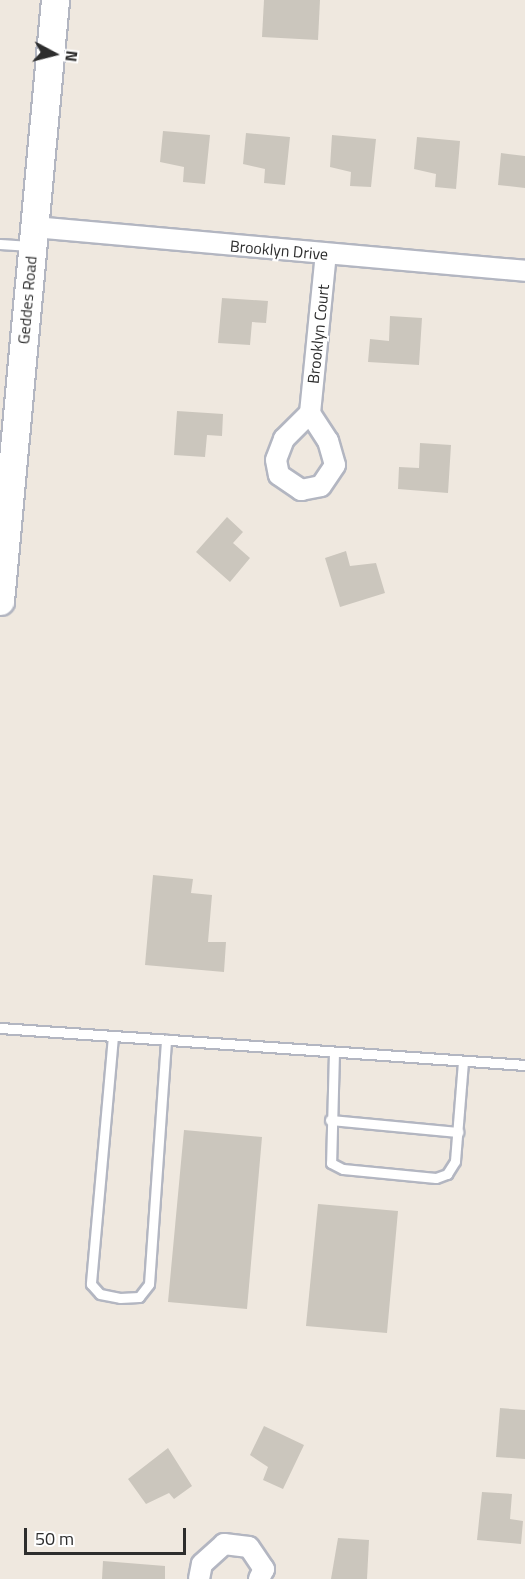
<!DOCTYPE html>
<html>
<head>
<meta charset="utf-8">
<style>
	body { margin:0 }
	#map { position:relative; width:525px; height:1579px; overflow:hidden; background:#efe8df; font-family:"Titillium Web",sans-serif }
	div>[style] { position:absolute }
	.building>* { inset:0; background:#cbc6bd }
	.roads { filter:drop-shadow(2px 0 #b3b6c1) drop-shadow(-2px 0 #b3b6c1) drop-shadow(0 2px #b3b6c1) drop-shadow(0 -2px #b3b6c1) }
	.lane>* { height:9px; margin:-4.5px; padding:0 4.5px; transform-origin:4.5px; border-radius:4.5px; background:#fff }
	.street>* { height:20px; margin:-10px; padding:0 10px; transform-origin:10px; border-radius:10px; background:#fff }
	.secondary>* { height:27px; margin:-13.5px; padding:0 13.5px; transform-origin:13.5px; border-radius:13.5px; background:#fff }
	span { translate:-50% -50%; white-space:nowrap; text-align:center; line-height:1.15; -webkit-text-stroke:4.5px #fff; paint-order:stroke }
	.street-label { font-size:16px; color:#2d2d2d }
	.north { position:absolute; left:24px; top:24px; width:60px; height:60px; -webkit-text-stroke:4px #fff; paint-order:stroke; rotate:97deg; font-size:16px; font-weight:700; line-height:24px; text-align:center; color:#2d2d2d }
	.north::after { content:''; display:block; margin:auto; width:21px; height:27px; background:#2d2d2d; clip-path:polygon(50% 0,100% 100%,50% 72%,0 100%) }
	.scale { position:absolute; left:24px; top:1528px; width:162px; height:27px; box-sizing:border-box; border:3px solid #2d2d2d; border-top:0; padding-left:8px; font-size:18px; line-height:21px; white-space:nowrap; color:#2d2d2d; -webkit-text-stroke:4px #fff; paint-order:stroke }
</style>
</head>
<body>
<div id="map">
	<div class="building">
		<div style="clip-path:polygon(264px 0,320px 0,318px 40px,262px 37px)"></div>
		<div style="clip-path:polygon(163px 131px,210px 135px,205px 184px,183px 182px,184px 167px,160px 162px)"></div>
		<div style="clip-path:polygon(246px 133px,290px 137px,285px 185px,264px 183px,265px 169px,243px 164px)"></div>
		<div style="clip-path:polygon(332px 135px,376px 139px,371px 187px,350px 186px,351px 172px,330px 167px)"></div>
		<div style="clip-path:polygon(417px 137px,460px 141px,456px 189px,435px 187px,436px 174px,414px 169px)"></div>
		<div style="clip-path:polygon(501px 153px,525px 156px,525px 188px,498px 185px)"></div>
		<div style="clip-path:polygon(222px 298px,268px 301px,266px 323px,252px 322px,250px 345px,218px 343px)"></div>
		<div style="clip-path:polygon(390px 316px,422px 318px,419px 365px,368px 362px,370px 339px,389px 341px)"></div>
		<div style="clip-path:polygon(177px 411px,223px 414px,222px 436px,207px 435px,205px 457px,174px 455px)"></div>
		<div style="clip-path:polygon(420px 443px,451px 445px,448px 493px,398px 489px,399px 467px,419px 468px)"></div>
		<div style="clip-path:polygon(227px 517px,243px 532px,233px 543px,250px 558px,230px 582px,196px 552px)"></div>
		<div style="clip-path:polygon(346px 551px,350px 566px,376px 563px,385px 593px,340px 607px,325px 558px)"></div>
		<div style="clip-path:polygon(153px 875px,193px 879px,191px 893px,212px 895px,208px 942px,226px 942px,224px 972px,145px 965px)"></div>
		<div style="clip-path:polygon(184px 1130px,262px 1137px,247px 1309px,168px 1302px)"></div>
		<div style="clip-path:polygon(318px 1204px,398px 1211px,387px 1333px,306px 1326px)"></div>
		<div style="clip-path:polygon(500px 1408px,525px 1410px,525px 1459px,496px 1457px)"></div>
		<div style="clip-path:polygon(264px 1426px,304px 1445px,283px 1489px,263px 1480px,268px 1467px,250px 1455px)"></div>
		<div style="clip-path:polygon(168px 1448px,192px 1486px,174px 1499px,169px 1493px,146px 1504px,128px 1479px)"></div>
		<div style="clip-path:polygon(482px 1492px,512px 1494px,510px 1519px,523px 1521px,521px 1544px,477px 1540px)"></div>
		<div style="clip-path:polygon(338px 1538px,369px 1540px,367px 1579px,331px 1579px)"></div>
		<div style="clip-path:polygon(103px 1561px,165px 1566px,165px 1579px,102px 1579px)"></div>
	</div>
	<div class="roads">
		<div class="lane">
			<div style="left:0;top:244px;width:30px;rotate:4deg"></div>
			<div style="left:0;top:1028px;width:526px;rotate:4.03deg"></div>
			<div style="left:113px;top:1036px;width:249px;rotate:95.1deg"></div>
			<div style="left:91px;top:1284px;width:13px;rotate:48deg"></div>
			<div style="left:100px;top:1294px;width:20px;rotate:11deg"></div>
			<div style="left:120px;top:1298px;width:19px;rotate:-3deg"></div>
			<div style="left:139px;top:1297px;width:16px;rotate:-52deg"></div>
			<div style="left:149px;top:1284px;width:245px;rotate:-86deg"></div>
			<div style="left:334px;top:1052px;width:111px;rotate:91.5deg"></div>
			<div style="left:331px;top:1163px;width:13px;rotate:27deg"></div>
			<div style="left:343px;top:1169px;width:93px;rotate:5.5deg"></div>
			<div style="left:436px;top:1178px;width:12px;rotate:-20deg"></div>
			<div style="left:447px;top:1174px;width:15px;rotate:-58deg"></div>
			<div style="left:455px;top:1161px;width:100px;rotate:-85.4deg"></div>
			<div style="left:330px;top:1120px;width:129px;rotate:5.4deg"></div>
		</div>
		<div class="street">
			<div style="left:34px;top:227px;width:493px;rotate:5.1deg"></div>
			<div style="left:310px;top:413px;width:37px;rotate:135deg"></div>
			<div style="left:284px;top:439px;width:22px;rotate:111deg"></div>
			<div style="left:276px;top:460px;width:15px;rotate:79deg"></div>
			<div style="left:279px;top:475px;width:27px;rotate:34deg"></div>
			<div style="left:301px;top:490px;width:20px;rotate:-11deg"></div>
			<div style="left:321px;top:486px;width:25px;rotate:-56deg"></div>
			<div style="left:335px;top:465px;width:25px;rotate:-106deg"></div>
			<div style="left:328px;top:441px;width:33px;rotate:-123deg"></div>
			<div style="left:310px;top:413px;width:160px;rotate:-84.3deg"></div>
			<div style="left:199px;top:1579px;width:15px;rotate:-79deg"></div>
			<div style="left:202px;top:1564px;width:30px;rotate:-42deg"></div>
			<div style="left:224px;top:1544px;width:25px;rotate:7deg"></div>
			<div style="left:249px;top:1547px;width:27px;rotate:56deg"></div>
			<div style="left:264px;top:1569px;width:11px;rotate:117deg"></div>
		</div>
		<div class="secondary">
			<div style="left:0;top:601px;width:604px;rotate:-84.77deg"></div>
		</div>
	</div>
	<div class="street-label">
		<span style="left:279px;top:250px;rotate:5deg">Brooklyn Drive</span>
		<span style="left:27px;top:300px;rotate:-85deg">Geddes Road</span>
		<span style="left:318px;top:334px;rotate:-84deg">Brooklyn Court</span>
	</div>
	<div class="north">N</div>
	<div class="scale">50 m</div>
</div>
</body>
</html>
